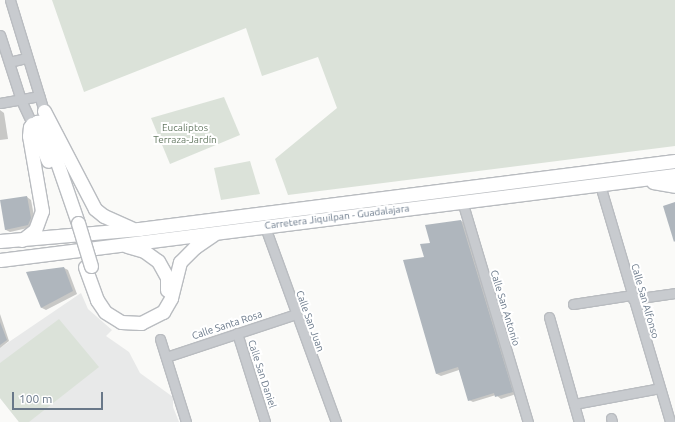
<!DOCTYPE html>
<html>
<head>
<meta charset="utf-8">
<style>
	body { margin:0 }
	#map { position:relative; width:675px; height:422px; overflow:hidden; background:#fafaf8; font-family:Ubuntu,sans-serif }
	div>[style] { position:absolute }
	.built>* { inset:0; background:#e8e9e9 }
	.green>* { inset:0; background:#dbe2d9 }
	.shadow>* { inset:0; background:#0003 }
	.building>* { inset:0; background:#afb6bd }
	.roads { filter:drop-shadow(1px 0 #b9bcc0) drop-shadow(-1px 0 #b9bcc0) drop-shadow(0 1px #b9bcc0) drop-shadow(0 -1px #b9bcc0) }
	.minor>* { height:9px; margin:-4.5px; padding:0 4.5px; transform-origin:4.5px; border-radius:4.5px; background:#c8cbcf }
	.highway>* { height:13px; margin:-6.5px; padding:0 6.5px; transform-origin:6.5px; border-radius:6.5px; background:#fff }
	.bridges { filter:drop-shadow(1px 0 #b9bcc0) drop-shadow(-1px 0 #b9bcc0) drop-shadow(0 1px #b9bcc0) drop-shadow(0 -1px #b9bcc0) }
	.highway-bridge>* { height:13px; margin:-6.5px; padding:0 6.5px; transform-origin:6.5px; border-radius:6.5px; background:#fff }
	span { translate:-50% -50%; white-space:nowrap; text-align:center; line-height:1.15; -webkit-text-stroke:4px #fff; paint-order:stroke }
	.park-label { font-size:10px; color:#667a64 }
	.street-label { font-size:10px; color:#697889 }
	.scale { position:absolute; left:12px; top:392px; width:91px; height:18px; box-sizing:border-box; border:2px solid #697889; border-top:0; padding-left:5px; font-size:12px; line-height:14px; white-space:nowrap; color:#697889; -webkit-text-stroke:3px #fff; paint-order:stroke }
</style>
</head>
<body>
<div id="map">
	<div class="built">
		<div style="clip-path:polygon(81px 293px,88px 309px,112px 330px,106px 336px,129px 352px,140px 373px,173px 397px,173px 407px,179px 422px,19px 422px,0 398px,0 348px)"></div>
	</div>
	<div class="green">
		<div style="clip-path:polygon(52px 0,675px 0,675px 146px,288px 195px,275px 159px,337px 108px,318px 57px,262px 76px,246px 28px,84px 92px)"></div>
		<div style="clip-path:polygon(224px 97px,240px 135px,170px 164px,151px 118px)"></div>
		<div style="clip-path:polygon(250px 161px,260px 194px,221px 200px,214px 168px)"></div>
		<div style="clip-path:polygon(59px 319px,99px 367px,29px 422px,19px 422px,0 398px,0 363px)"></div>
	</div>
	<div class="shadow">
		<div style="clip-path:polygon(0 110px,4px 113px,8px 139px,0 140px)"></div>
		<div style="clip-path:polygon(27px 197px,31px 200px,35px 221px,32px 227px,10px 232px,6px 230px,1px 201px)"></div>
		<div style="clip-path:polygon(461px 221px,465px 223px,516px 394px,501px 399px,496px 395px,473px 402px,469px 400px,459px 370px,441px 376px,437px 374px,425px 258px,431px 243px)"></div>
		<div style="clip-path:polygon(64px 268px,68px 270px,77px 294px,46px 310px,42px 308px,27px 272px)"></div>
		<div style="clip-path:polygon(0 314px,9px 341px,0 348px)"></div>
	</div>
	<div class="building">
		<div style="clip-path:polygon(27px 196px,31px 218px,28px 225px,5px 230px,0 200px)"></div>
		<div style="clip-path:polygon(675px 202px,675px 241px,674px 242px,663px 206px)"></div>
		<div style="clip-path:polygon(461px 220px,513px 392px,495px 397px,494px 393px,468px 401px,458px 367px,436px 374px,403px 260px,424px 257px,420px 244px,430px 243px,425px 225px)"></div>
		<div style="clip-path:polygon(64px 267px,73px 291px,41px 308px,26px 272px)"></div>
		<div style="clip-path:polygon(0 322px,7px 340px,0 345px)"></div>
	</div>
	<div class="roads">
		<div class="minor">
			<div style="left:10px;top:0;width:116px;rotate:73deg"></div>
			<div style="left:0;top:35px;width:68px;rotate:72.1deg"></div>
			<div style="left:21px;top:100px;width:26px;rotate:65deg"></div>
			<div style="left:9px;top:62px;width:18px;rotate:-13deg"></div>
			<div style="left:0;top:103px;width:40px;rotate:-10deg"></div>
			<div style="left:600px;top:185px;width:247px;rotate:73.5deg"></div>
			<div style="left:462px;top:201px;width:231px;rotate:73.4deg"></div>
			<div style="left:265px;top:227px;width:208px;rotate:70deg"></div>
			<div style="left:633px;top:299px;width:42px;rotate:-8.1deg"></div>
			<div style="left:573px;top:304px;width:60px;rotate:-8.7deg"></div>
			<div style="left:549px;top:317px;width:109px;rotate:74.1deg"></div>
			<div style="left:237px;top:333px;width:93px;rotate:72.5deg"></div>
			<div style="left:160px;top:339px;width:87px;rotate:72.6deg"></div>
			<div style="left:166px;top:357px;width:137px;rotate:-18.3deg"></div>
			<div style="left:574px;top:404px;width:87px;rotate:-10.5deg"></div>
			<div style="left:611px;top:418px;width:4px;rotate:76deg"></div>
		</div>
		<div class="highway">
			<div style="left:44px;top:111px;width:110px;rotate:62.5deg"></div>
			<div style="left:95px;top:209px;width:11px;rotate:38deg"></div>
			<div style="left:104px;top:216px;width:30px;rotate:24deg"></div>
			<div style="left:32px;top:124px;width:40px;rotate:66.6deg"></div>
			<div style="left:653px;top:182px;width:22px;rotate:10deg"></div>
			<div style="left:22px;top:240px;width:16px;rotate:-38deg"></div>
			<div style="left:35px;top:230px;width:20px;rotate:-70deg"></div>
			<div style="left:42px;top:211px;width:76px;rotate:-99.8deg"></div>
			<div style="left:29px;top:136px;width:9px;rotate:-84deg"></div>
			<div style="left:30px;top:127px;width:9px;rotate:-36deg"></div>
			<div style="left:37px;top:122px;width:7px;rotate:27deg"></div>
			<div style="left:43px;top:125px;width:9px;rotate:63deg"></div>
			<div style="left:47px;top:133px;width:95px;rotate:71deg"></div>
			<div style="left:0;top:241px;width:140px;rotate:-4.9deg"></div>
			<div style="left:139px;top:229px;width:540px;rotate:-7.23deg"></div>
			<div style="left:127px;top:246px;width:18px;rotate:16deg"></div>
			<div style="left:144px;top:251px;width:17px;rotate:36deg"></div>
			<div style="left:158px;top:261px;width:18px;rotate:61deg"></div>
			<div style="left:167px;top:277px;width:13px;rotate:90deg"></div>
			<div style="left:0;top:260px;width:680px;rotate:-7.18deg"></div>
			<div style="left:85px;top:267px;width:35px;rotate:70deg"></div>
			<div style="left:97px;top:300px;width:14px;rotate:56deg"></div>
			<div style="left:105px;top:312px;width:19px;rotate:32deg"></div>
			<div style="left:121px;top:322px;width:20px;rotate:3deg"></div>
			<div style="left:141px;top:323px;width:25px;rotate:-27deg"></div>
			<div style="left:163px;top:312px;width:16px;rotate:-60deg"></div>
			<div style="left:171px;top:298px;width:37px;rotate:-76deg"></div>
			<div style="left:180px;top:262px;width:21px;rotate:-45deg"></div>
			<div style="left:195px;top:247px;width:22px;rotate:-34deg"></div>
		</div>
	</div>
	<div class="bridges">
		<div class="highway-bridge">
			<div style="left:78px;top:223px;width:45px;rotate:73.2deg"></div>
		</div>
	</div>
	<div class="park-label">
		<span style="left:185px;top:133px">Eucaliptos<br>Terraza-Jardín</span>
	</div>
	<div class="street-label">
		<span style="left:337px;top:217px;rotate:-7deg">Carretera Jiquilpan - Guadalajara</span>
		<span style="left:645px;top:301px;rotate:74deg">Calle San Alfonso</span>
		<span style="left:505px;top:308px;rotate:73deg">Calle San Antonio</span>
		<span style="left:310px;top:321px;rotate:70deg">Calle San Juan</span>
		<span style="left:227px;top:325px;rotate:-18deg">Calle Santa Rosa</span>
		<span style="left:262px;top:374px;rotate:72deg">Calle San Daniel</span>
	</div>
	<div class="scale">100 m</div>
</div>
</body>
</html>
